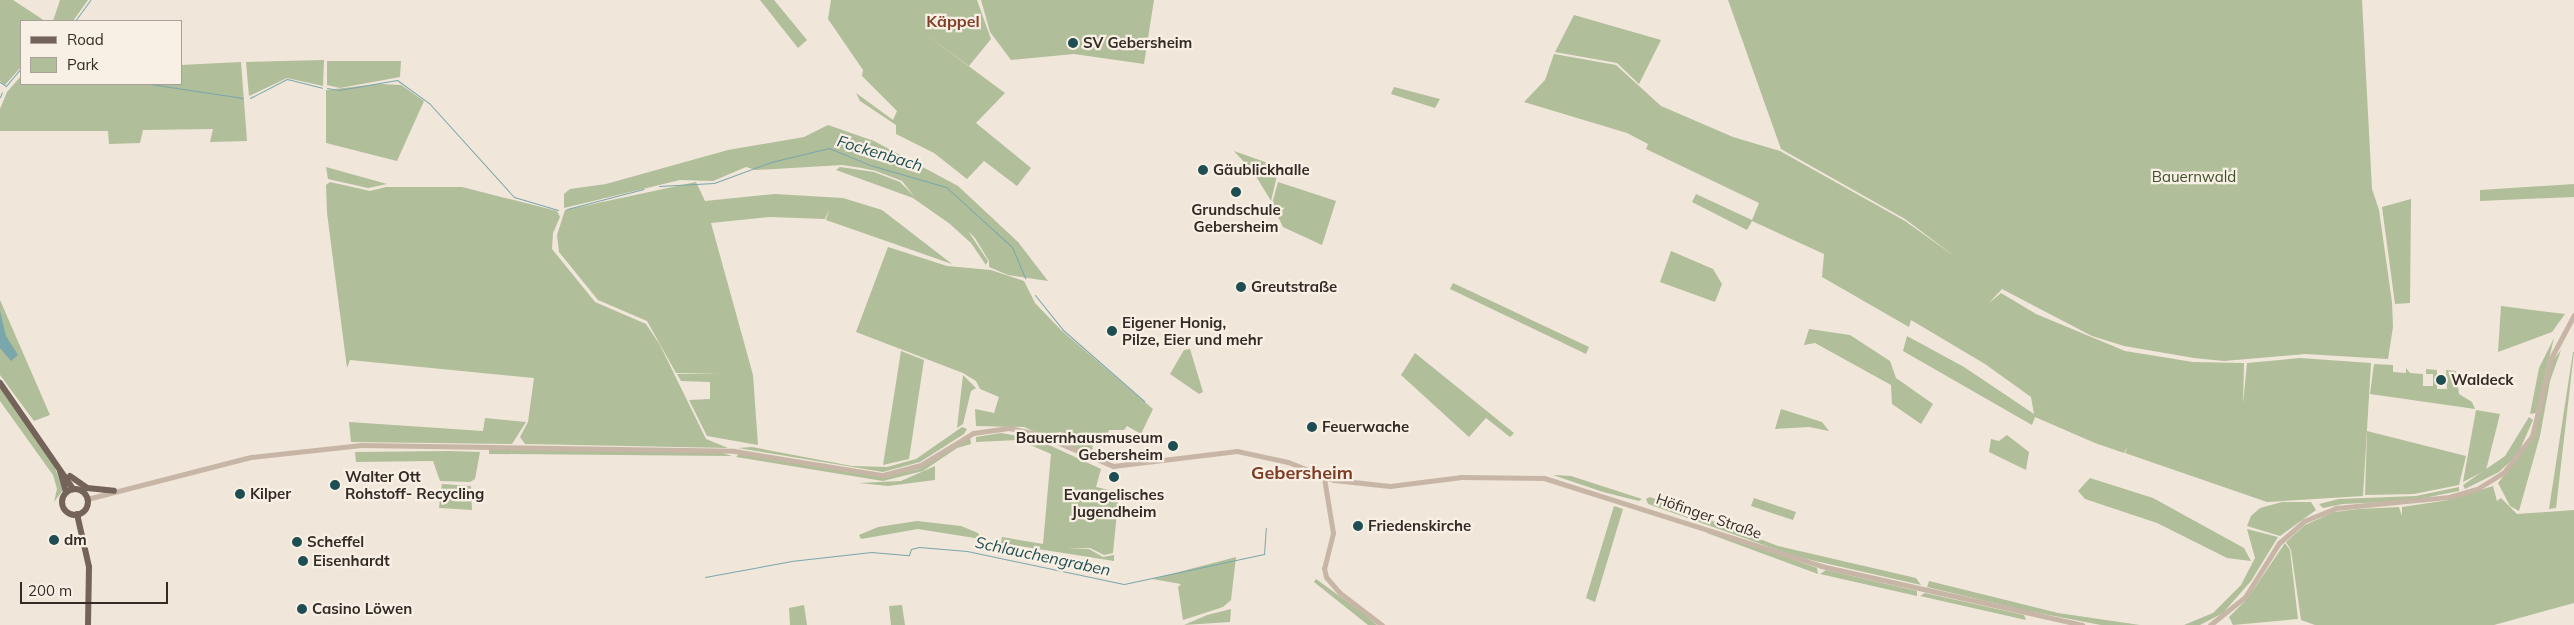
<!DOCTYPE html>
<html>
<head>
<meta charset="utf-8">
<style>
	body { margin:0 }
	#map { position:relative; width:2574px; height:625px; overflow:hidden; background:#f0e6d9; font-family:Mulish,sans-serif }
	div>[style] { position:absolute }
	.green>* { inset:0; background:#b0be9a }
	.water>* { inset:0; background:#7aa7ab }
	.stream>* { height:1px; margin:-0.5px; padding:0 0.5px; transform-origin:0.5px; border-radius:0.5px; background:#7aa7ab }
	.minor>* { height:5px; margin:-2.5px; padding:0 2.5px; transform-origin:2.5px; border-radius:2.5px; background:#c7b6a6 }
	.major>* { height:6px; margin:-3px; padding:0 3px; transform-origin:3px; border-radius:3px; background:#746358 }
	.major>.ring { margin:-3px; padding:0; box-sizing:content-box; background:none; border:6px solid #746358; border-radius:50% }
	.dots>* { width:14px; height:14px; translate:-50% -50%; box-sizing:border-box; border:2px solid #f8f0e5; border-radius:50% }
	span { translate:-50% -50%; white-space:nowrap; text-align:center; line-height:1.15; -webkit-text-stroke:4.5px #f8f0e5; paint-order:stroke }
	.poi-label { font-size:15px; color:#332b26; font-weight:700 }
	.left { translate:0 -50%; text-align:left }
	.right { translate:-100% -50%; text-align:right }
	.park-label { font-size:15px; color:#41502c }
	.street-label { font-size:15px; color:#332b26 }
	.neighbourhood-label { font-size:16px; color:#7e3d24; font-weight:700 }
	.water-label { font-size:16px; color:#1e4d52; font-style:italic }
	.quarter-label { font-size:18px; color:#7e3d24; font-weight:700 }
	.legend { position:absolute; left:20px; top:20px; width:162px; height:65px; box-sizing:border-box; background:#f8f0e5; border:1px solid #a9a199; margin:0; padding:6px 9px; list-style:none; font-size:15px; color:#332b26 }
	.legend li { display:flex; align-items:center; gap:10px; height:25px }
	.legend b { width:25px; border:1px solid #a9a199 }
	.scale { position:absolute; left:20px; top:582px; width:148px; height:22px; box-sizing:border-box; border:2px solid #332b26; border-top:0; padding-left:6px; font-size:15px; line-height:18px; white-space:nowrap; color:#332b26; -webkit-text-stroke:4px #f8f0e5; paint-order:stroke }
</style>
</head>
<body>
<div id="map">
	<div class="green">
		<div style="clip-path:polygon(0 0,13px 0,45px 21px,21px 21px,21px 67px,5px 85px,0 81px)"></div>
		<div style="clip-path:polygon(60px 0,88px 0,73px 21px,53px 21px)"></div>
		<div style="clip-path:polygon(760px 0,774px 0,807px 40px,798px 48px)"></div>
		<div style="clip-path:polygon(831px 0,977px 0,991px 39px,969px 66px,913px 25px,1005px 93px,976px 123px,1031px 168px,1017px 186px,984px 161px,967px 179px,934px 153px,896px 134px,896px 125px,860px 101px,856px 93px,893px 120px,897px 111px,862px 76px,863px 70px,828px 19px)"></div>
		<div style="clip-path:polygon(981px 0,1154px 0,1144px 64px,1074px 54px,1011px 60px,990px 32px)"></div>
		<div style="clip-path:polygon(1728px 0,2362px 0,2372px 189px,2379px 210px,2392px 302px,2393px 327px,2388px 359px,2305px 354px,2224px 361px,2194px 358px,2124px 346px,2092px 336px,2002px 289px,1988px 304px,2001px 293px,2036px 314px,2125px 351px,2193px 362px,2244px 363px,2243px 404px,2247px 363px,2300px 358px,2371px 363px,2363px 496px,2267px 502px,2125px 453px,2127px 447px,2124px 453px,2095px 443px,2035px 417px,2032px 425px,1903px 351px,1907px 336px,1964px 367px,2034px 414px,2031px 397px,1985px 364px,1911px 320px,1909px 327px,1822px 277px,1824px 254px,1752px 221px,1747px 230px,1692px 202px,1696px 194px,1752px 220px,1759px 203px,1646px 149px,1648px 144px,1627px 133px,1524px 102px,1545px 80px,1554px 54px,1616px 65px,1661px 106px,1733px 137px,1780px 151px,1905px 221px,1957px 258px,1905px 219px,1781px 149px)"></div>
		<div style="clip-path:polygon(1574px 15px,1661px 40px,1639px 84px,1617px 63px,1555px 52px)"></div>
		<div style="clip-path:polygon(324px 60px,323px 86px,287px 78px,249px 96px,246px 62px)"></div>
		<div style="clip-path:polygon(327px 61px,401px 61px,400px 77px,340px 88px,327px 85px)"></div>
		<div style="clip-path:polygon(241px 62px,247px 141px,210px 142px,213px 129px,143px 130px,140px 143px,109px 144px,108px 131px,0 131px,0 109px,7px 92px,21px 76px,21px 84px,181px 84px,181px 65px)"></div>
		<div style="clip-path:polygon(379px 84px,401px 85px,424px 101px,397px 161px,326px 143px,326px 90px)"></div>
		<div style="clip-path:polygon(1394px 87px,1440px 99px,1435px 108px,1391px 94px)"></div>
		<div style="clip-path:polygon(828px 125px,874px 141px,958px 186px,1018px 242px,1048px 281px,1008px 275px,989px 267px,989px 261px,975px 238px,968px 231px,988px 261px,986px 265px,971px 243px,950px 224px,913px 198px,836px 170px,840px 167px,874px 172px,900px 182px,914px 196px,902px 181px,876px 171px,862px 168px,842px 165px,756px 170px,746px 167px,713px 181px,680px 180px,564px 208px,564px 194px,570px 189px,606px 184px,728px 150px,804px 137px)"></div>
		<div style="clip-path:polygon(1234px 151px,1279px 167px,1271px 201px,1254px 173px)"></div>
		<div style="clip-path:polygon(326px 167px,387px 184px,368px 188px,328px 179px)"></div>
		<div style="clip-path:polygon(330px 182px,370px 191px,386px 187px,462px 187px,557px 211px,560px 217px,553px 233px,552px 249px,595px 302px,646px 324px,660px 345px,706px 439px,728px 448px,525px 444px,520px 437px,528px 422px,534px 378px,350px 360px,347px 368px,327px 213px,326px 185px)"></div>
		<div style="clip-path:polygon(696px 182px,705px 201px,775px 194px,843px 198px,882px 210px,952px 264px,826px 220px,829px 210px,825px 219px,770px 217px,711px 223px,753px 375px,758px 445px,707px 436px,689px 400px,710px 399px,710px 382px,681px 381px,677px 374px,720px 374px,676px 373px,647px 321px,598px 300px,559px 252px,557px 235px,565px 210px)"></div>
		<div style="clip-path:polygon(1278px 182px,1336px 201px,1322px 245px,1283px 227px,1272px 204px)"></div>
		<div style="clip-path:polygon(2574px 184px,2574px 197px,2480px 201px,2480px 190px)"></div>
		<div style="clip-path:polygon(2411px 199px,2410px 303px,2395px 304px,2382px 207px)"></div>
		<div style="clip-path:polygon(888px 247px,947px 266px,991px 270px,1024px 281px,1035px 303px,1062px 331px,1153px 409px,1141px 434px,1127px 426px,1124px 430px,1109px 430px,1106px 437px,1093px 436px,1092px 457px,1024px 427px,976px 426px,975px 409px,994px 413px,999px 397px,980px 389px,976px 381px,963px 373px,856px 332px)"></div>
		<div style="clip-path:polygon(1671px 251px,1713px 269px,1722px 284px,1715px 302px,1660px 282px)"></div>
		<div style="clip-path:polygon(1453px 283px,1589px 347px,1586px 354px,1450px 289px)"></div>
		<div style="clip-path:polygon(0 300px,50px 415px,34px 421px,0 375px)"></div>
		<div style="clip-path:polygon(2501px 306px,2565px 314px,2552px 332px,2498px 352px)"></div>
		<div style="clip-path:polygon(1809px 329px,1850px 335px,1890px 361px,1896px 378px,1933px 404px,1921px 424px,1892px 404px,1891px 385px,1815px 343px,1804px 345px)"></div>
		<div style="clip-path:polygon(2554px 338px,2536px 413px,2530px 414px,2539px 368px)"></div>
		<div style="clip-path:polygon(1190px 349px,1203px 392px,1199px 394px,1170px 374px,1184px 350px)"></div>
		<div style="clip-path:polygon(2561px 350px,2550px 381px,2540px 436px,2519px 511px,2510px 506px,2498px 483px,2533px 439px,2553px 360px)"></div>
		<div style="clip-path:polygon(901px 351px,924px 360px,909px 459px,883px 465px)"></div>
		<div style="clip-path:polygon(2574px 352px,2556px 508px,2549px 509px,2573px 352px)"></div>
		<div style="clip-path:polygon(1415px 353px,1514px 433px,1510px 437px,1486px 418px,1469px 437px,1401px 375px)"></div>
		<div style="clip-path:polygon(2374px 364px,2393px 365px,2393px 372px,2406px 373px,2406px 368px,2410px 373px,2423px 374px,2423px 386px,2433px 386px,2433px 374px,2426px 374px,2426px 369px,2437px 370px,2437px 389px,2447px 389px,2446px 370px,2456px 371px,2459px 394px,2472px 402px,2475px 409px,2370px 394px)"></div>
		<div style="clip-path:polygon(963px 375px,976px 388px,971px 391px,963px 424px,957px 428px)"></div>
		<div style="clip-path:polygon(0 386px,53px 462px,63px 490px,54px 502px,57px 489px,53px 475px,0 401px)"></div>
		<div style="clip-path:polygon(1781px 409px,1822px 422px,1829px 431px,1809px 427px,1775px 429px)"></div>
		<div style="clip-path:polygon(2476px 410px,2500px 414px,2486px 470px,2463px 482px)"></div>
		<div style="clip-path:polygon(2529px 417px,2533px 420px,2518px 454px,2499px 472px,2465px 489px,2463px 485px,2505px 456px)"></div>
		<div style="clip-path:polygon(485px 418px,526px 422px,512px 444px,351px 442px,349px 422px,483px 431px)"></div>
		<div style="clip-path:polygon(962px 427px,967px 429px,964px 434px,920px 462px,883px 472px,738px 448px,752px 447px,852px 466px,887px 467px,916px 459px)"></div>
		<div style="clip-path:polygon(2367px 431px,2466px 456px,2459px 485px,2414px 494px,2365px 495px)"></div>
		<div style="clip-path:polygon(1001px 433px,1036px 439px,1101px 469px,1096px 487px,1119px 492px,1113px 553px,1104px 555px,1090px 548px,1067px 549px,1089px 549px,1103px 557px,1114px 555px,1114px 561px,1001px 543px,1002px 537px,1043px 544px,1051px 454px,1019px 440px,976px 442px,976px 437px)"></div>
		<div style="clip-path:polygon(2007px 435px,2029px 452px,2026px 470px,1989px 452px,1991px 439px,1999px 441px)"></div>
		<div style="clip-path:polygon(970px 437px,971px 444px,957px 448px,923px 471px,883px 481px,736px 457px,739px 454px,881px 477px,918px 469px)"></div>
		<div style="clip-path:polygon(489px 449px,722px 453px,732px 456px,495px 454px,489px 454px)"></div>
		<div style="clip-path:polygon(355px 452px,449px 451px,480px 452px,475px 479px,470px 482px,440px 481px,433px 461px,356px 462px)"></div>
		<div style="clip-path:polygon(935px 466px,935px 480px,888px 486px,859px 483px,901px 481px)"></div>
		<div style="clip-path:polygon(1553px 475px,1571px 476px,1642px 499px,1639px 501px,1603px 492px)"></div>
		<div style="clip-path:polygon(2090px 478px,2153px 498px,2244px 548px,2251px 561px,2227px 558px,2157px 523px,2085px 499px,2078px 491px)"></div>
		<div style="clip-path:polygon(442px 484px,471px 486px,472px 510px,439px 508px)"></div>
		<div style="clip-path:polygon(2493px 486px,2497px 501px,2501px 498px,2517px 514px,2574px 510px,2574px 603px,2494px 625px,2315px 625px,2301px 620px,2291px 550px,2286px 542px,2305px 525px,2334px 512px,2359px 509px,2399px 507px,2402px 516px,2402px 507px,2449px 500px)"></div>
		<div style="clip-path:polygon(2459px 487px,2459px 491px,2409px 501px,2343px 504px,2323px 508px,2319px 504px,2339px 499px,2416px 496px)"></div>
		<div style="clip-path:polygon(1650px 497px,1778px 546px,1916px 578px,1921px 585px,1798px 557px,1648px 504px,1646px 499px)"></div>
		<div style="clip-path:polygon(1754px 498px,1796px 512px,1793px 520px,1751px 506px)"></div>
		<div style="clip-path:polygon(2282px 502px,2311px 502px,2316px 510px,2280px 536px,2247px 526px,2251px 516px,2260px 508px)"></div>
		<div style="clip-path:polygon(1614px 506px,1623px 509px,1595px 602px,1586px 598px)"></div>
		<div style="clip-path:polygon(917px 521px,961px 526px,978px 533px,981px 539px,918px 529px,861px 539px,859px 535px,878px 527px)"></div>
		<div style="clip-path:polygon(2247px 529px,2278px 537px,2251px 581px,2223px 613px,2200px 625px,2184px 625px,2213px 613px,2241px 585px,2255px 558px)"></div>
		<div style="clip-path:polygon(1710px 531px,1817px 568px,1818px 574px,1707px 533px)"></div>
		<div style="clip-path:polygon(2285px 543px,2290px 550px,2298px 619px,2233px 625px,2229px 617px,2247px 599px)"></div>
		<div style="clip-path:polygon(1236px 557px,1231px 600px,1223px 607px,1183px 620px,1178px 587px,1181px 584px,1152px 579px)"></div>
		<div style="clip-path:polygon(1826px 570px,1917px 591px,1917px 596px,1820px 574px)"></div>
		<div style="clip-path:polygon(1316px 579px,1364px 614px,1377px 625px,1368px 625px,1314px 582px)"></div>
		<div style="clip-path:polygon(1929px 581px,2058px 613px,2140px 625px,2101px 625px,2028px 611px,1927px 587px)"></div>
		<div style="clip-path:polygon(1925px 593px,2024px 615px,2026px 620px,1920px 596px)"></div>
		<div style="clip-path:polygon(804px 605px,807px 625px,790px 625px,789px 608px)"></div>
		<div style="clip-path:polygon(902px 605px,905px 625px,891px 625px,889px 606px)"></div>
		<div style="clip-path:polygon(1231px 609px,1230px 622px,1184px 625px,1207px 615px)"></div>
	</div>
	<div class="water">
		<div style="clip-path:polygon(0 311px,6px 336px,18px 355px,11px 361px,0 348px)"></div>
	</div>
	<div class="stream">
		<div style="left:75px;top:21px;width:26px;rotate:-54deg"></div>
		<div style="left:0;top:82px;width:7px;rotate:34deg"></div>
		<div style="left:6px;top:86px;width:23px;rotate:-50deg"></div>
		<div style="left:150px;top:84px;width:94px;rotate:8.6deg"></div>
		<div style="left:327px;top:88px;width:12px;rotate:9deg"></div>
		<div style="left:339px;top:90px;width:59px;rotate:-9.8deg"></div>
		<div style="left:397px;top:80px;width:39px;rotate:36deg"></div>
		<div style="left:429px;top:103px;width:127px;rotate:47.9deg"></div>
		<div style="left:514px;top:197px;width:46px;rotate:16.5deg"></div>
		<div style="left:0;top:97px;width:5px;rotate:-68deg"></div>
		<div style="left:250px;top:98px;width:42px;rotate:-27.2deg"></div>
		<div style="left:287px;top:79px;width:36px;rotate:14deg"></div>
		<div style="left:659px;top:186px;width:55px;rotate:-3.1deg"></div>
		<div style="left:714px;top:183px;width:61px;rotate:-20.2deg"></div>
		<div style="left:771px;top:162px;width:60px;rotate:-13.6deg"></div>
		<div style="left:829px;top:148px;width:44px;rotate:22.5deg"></div>
		<div style="left:870px;top:165px;width:79px;rotate:16.1deg"></div>
		<div style="left:946px;top:187px;width:89px;rotate:42.3deg"></div>
		<div style="left:1012px;top:247px;width:34px;rotate:67deg"></div>
		<div style="left:567px;top:209px;width:79px;rotate:-14.7deg"></div>
		<div style="left:1035px;top:295px;width:45px;rotate:51.3deg"></div>
		<div style="left:1063px;top:330px;width:108px;rotate:41.2deg"></div>
		<div style="left:705px;top:577px;width:87px;rotate:-10.5deg"></div>
		<div style="left:791px;top:561px;width:81px;rotate:-6.4deg"></div>
		<div style="left:871px;top:552px;width:38px;rotate:5deg"></div>
		<div style="left:909px;top:555px;width:6px;rotate:-72deg"></div>
		<div style="left:911px;top:549px;width:8px;rotate:-14deg"></div>
		<div style="left:919px;top:547px;width:48px;rotate:4.8deg"></div>
		<div style="left:967px;top:551px;width:160px;rotate:11.9deg"></div>
		<div style="left:1124px;top:584px;width:143px;rotate:-12.1deg"></div>
		<div style="left:1264px;top:554px;width:26px;rotate:-86deg"></div>
	</div>
	<div class="minor">
		<div style="left:1324px;top:478px;width:56px;rotate:80.7deg"></div>
		<div style="left:1333px;top:533px;width:36px;rotate:104deg"></div>
		<div style="left:1324px;top:568px;width:9px;rotate:77deg"></div>
		<div style="left:1326px;top:577px;width:21px;rotate:49deg"></div>
		<div style="left:1340px;top:593px;width:53px;rotate:37.3deg"></div>
		<div style="left:87px;top:499px;width:169px;rotate:-14.4deg"></div>
		<div style="left:251px;top:457px;width:111px;rotate:-6.2deg"></div>
		<div style="left:361px;top:445px;width:373px;rotate:0.9deg"></div>
		<div style="left:734px;top:451px;width:151px;rotate:9.2deg"></div>
		<div style="left:883px;top:475px;width:39px;rotate:-15deg"></div>
		<div style="left:921px;top:465px;width:61px;rotate:-31.6deg"></div>
		<div style="left:973px;top:433px;width:36px;rotate:-8deg"></div>
		<div style="left:1009px;top:428px;width:30px;rotate:12deg"></div>
		<div style="left:1038px;top:434px;width:82px;rotate:23.1deg"></div>
		<div style="left:1113px;top:466px;width:125px;rotate:-6.9deg"></div>
		<div style="left:1237px;top:451px;width:52px;rotate:12.2deg"></div>
		<div style="left:1288px;top:462px;width:49px;rotate:21.4deg"></div>
		<div style="left:1334px;top:480px;width:56px;rotate:6.1deg"></div>
		<div style="left:1390px;top:486px;width:72px;rotate:-7.2deg"></div>
		<div style="left:1461px;top:477px;width:83px;rotate:0.7deg"></div>
		<div style="left:1544px;top:478px;width:291px;rotate:17.6deg"></div>
		<div style="left:1821px;top:566px;width:268px;rotate:12.7deg"></div>
		<div style="left:2210px;top:625px;width:45px;rotate:-38.7deg"></div>
		<div style="left:2245px;top:597px;width:64px;rotate:-57.8deg"></div>
		<div style="left:2279px;top:543px;width:33px;rotate:-41deg"></div>
		<div style="left:2304px;top:521px;width:35px;rotate:-22deg"></div>
		<div style="left:2336px;top:508px;width:114px;rotate:-5.6deg"></div>
		<div style="left:2449px;top:497px;width:29px;rotate:-16deg"></div>
		<div style="left:2477px;top:489px;width:32px;rotate:-32deg"></div>
		<div style="left:2504px;top:472px;width:46px;rotate:-52.1deg"></div>
		<div style="left:2532px;top:436px;width:80px;rotate:-76.3deg"></div>
		<div style="left:2551px;top:358px;width:49px;rotate:-61.9deg"></div>
	</div>
	<div class="major">
		<div style="left:0;top:383px;width:129px;rotate:55.4deg"></div>
		<div style="left:60px;top:471px;width:22px;rotate:74deg"></div>
		<div style="left:70px;top:476px;width:21px;rotate:35deg"></div>
		<div style="left:87px;top:488px;width:27px;rotate:6deg"></div>
		<div class="ring" style="left:62px;top:489px;width:20px;height:20px"></div>
		<div style="left:77px;top:514px;width:54px;rotate:77.2deg"></div>
		<div style="left:89px;top:567px;width:58px;rotate:91deg"></div>
	</div>
	<div class="dots">
		<div style="left:1073px;top:43px;background:#1e4d52"></div>
		<div style="left:1203px;top:170px;background:#1e4d52"></div>
		<div style="left:1236px;top:192px;background:#1e4d52"></div>
		<div style="left:1241px;top:287px;background:#1e4d52"></div>
		<div style="left:1112px;top:331px;background:#1e4d52"></div>
		<div style="left:2441px;top:380px;background:#1e4d52"></div>
		<div style="left:1312px;top:427px;background:#1e4d52"></div>
		<div style="left:1173px;top:446px;background:#1e4d52"></div>
		<div style="left:1114px;top:477px;background:#1e4d52"></div>
		<div style="left:335px;top:485px;background:#1e4d52"></div>
		<div style="left:240px;top:494px;background:#1e4d52"></div>
		<div style="left:1358px;top:526px;background:#1e4d52"></div>
		<div style="left:54px;top:540px;background:#1e4d52"></div>
		<div style="left:297px;top:542px;background:#1e4d52"></div>
		<div style="left:303px;top:561px;background:#1e4d52"></div>
		<div style="left:302px;top:609px;background:#1e4d52"></div>
	</div>
	<div class="poi-label">
		<span class="left" style="left:1083px;top:43px">SV Gebersheim</span>
		<span class="left" style="left:1213px;top:170px">Gäublickhalle</span>
		<span style="left:1236px;top:218px">Grundschule<br>Gebersheim</span>
		<span class="left" style="left:1251px;top:287px">Greutstraße</span>
		<span class="left" style="left:1122px;top:331px">Eigener Honig,<br>Pilze, Eier und mehr</span>
		<span class="left" style="left:2451px;top:380px">Waldeck</span>
		<span class="left" style="left:1322px;top:427px">Feuerwache</span>
		<span class="right" style="left:1163px;top:446px">Bauernhausmuseum<br>Gebersheim</span>
		<span class="left" style="left:345px;top:485px">Walter Ott<br>Rohstoff- Recycling</span>
		<span class="left" style="left:250px;top:494px">Kilper</span>
		<span style="left:1114px;top:503px">Evangelisches<br>Jugendheim</span>
		<span class="left" style="left:1368px;top:526px">Friedenskirche</span>
		<span class="left" style="left:64px;top:540px">dm</span>
		<span class="left" style="left:307px;top:542px">Scheffel</span>
		<span class="left" style="left:313px;top:561px">Eisenhardt</span>
		<span class="left" style="left:312px;top:609px">Casino Löwen</span>
	</div>
	<div class="park-label">
		<span style="left:2194px;top:177px">Bauernwald</span>
	</div>
	<div class="street-label">
		<span style="left:1709px;top:516px;rotate:19deg">Höfinger Straße</span>
	</div>
	<div class="neighbourhood-label">
		<span style="left:953px;top:21px">Käppel</span>
	</div>
	<div class="water-label">
		<span style="left:880px;top:153px;rotate:17deg">Fockenbach</span>
		<span style="left:1043px;top:556px;rotate:12deg">Schlauchengraben</span>
	</div>
	<div class="quarter-label">
		<span style="left:1302px;top:473px">Gebersheim</span>
	</div>
	<ul class="legend">
	<li><b style="height:6px;background:#746358"></b>Road</li>
	<li><b style="height:14px;background:#b0be9a"></b>Park</li>
	</ul>
	<div class="scale">200 m</div>
</div>
</body>
</html>
